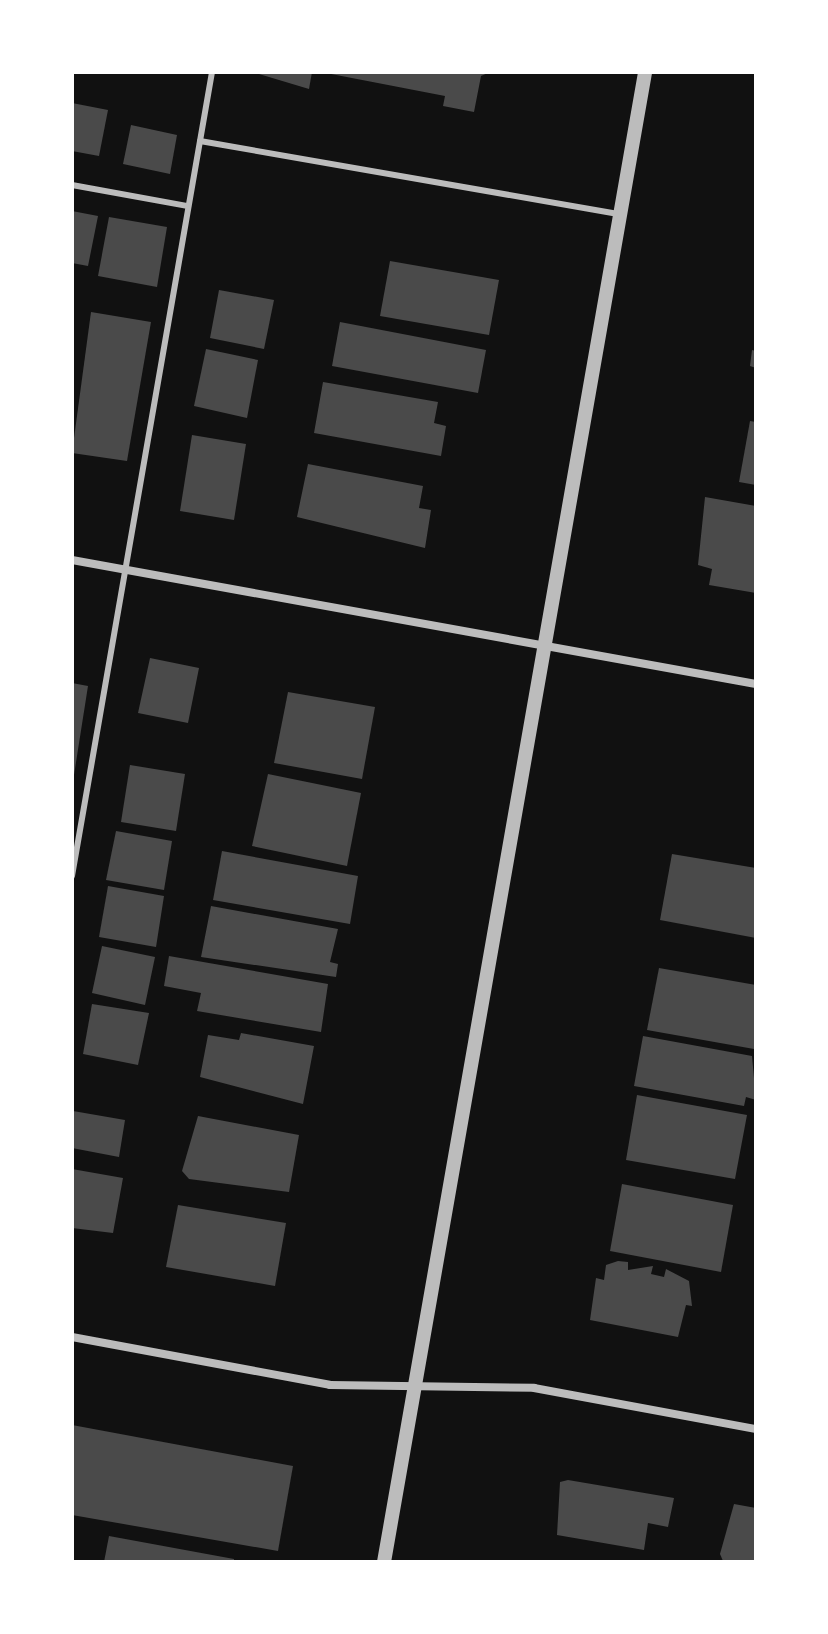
<!DOCTYPE html>
<html>
<head>
<meta charset="utf-8">
<style>
	body { margin:0 }
	#map { position:relative; width:828px; height:1634px; overflow:hidden; background:#111; font-family:Cabin,sans-serif }
	div>[style] { position:absolute }
	.building>* { inset:0; background:#4a4a4a }
	.service>* { height:6px; margin:-3px; padding:0 3px; transform-origin:3px; border-radius:3px; background:#bcbcbc }
	.minor>* { height:8px; margin:-4px; padding:0 4px; transform-origin:4px; border-radius:4px; background:#bcbcbc }
	.tertiary>* { height:14px; margin:-7px; padding:0 7px; transform-origin:7px; border-radius:7px; background:#bcbcbc }
	span { translate:-50% -50%; white-space:nowrap; text-align:center; line-height:1.15; -webkit-text-stroke:8px #fff; paint-order:stroke }
	.frame { position:absolute; inset:0; border:74px solid #fff; pointer-events:none }
</style>
</head>
<body>
<div id="map">
	<div class="building">
		<div style="clip-path:polygon(252px 72px,312px 72px,309px 89px)"></div>
		<div style="clip-path:polygon(490px 72px,481px 76px,474px 112px,443px 106px,445px 96px,326px 73px)"></div>
		<div style="clip-path:polygon(72px 103px,108px 110px,99px 156px,72px 151px)"></div>
		<div style="clip-path:polygon(131px 125px,177px 135px,170px 174px,123px 164px)"></div>
		<div style="clip-path:polygon(72px 211px,98px 216px,88px 266px,72px 263px)"></div>
		<div style="clip-path:polygon(109px 217px,167px 227px,157px 287px,98px 276px)"></div>
		<div style="clip-path:polygon(390px 261px,499px 280px,489px 335px,380px 316px)"></div>
		<div style="clip-path:polygon(219px 290px,274px 300px,264px 349px,210px 338px)"></div>
		<div style="clip-path:polygon(91px 312px,151px 322px,127px 461px,72px 453px)"></div>
		<div style="clip-path:polygon(340px 322px,486px 350px,478px 393px,332px 366px)"></div>
		<div style="clip-path:polygon(206px 349px,258px 360px,247px 418px,194px 406px)"></div>
		<div style="clip-path:polygon(752px 350px,756px 351px,756px 368px,750px 366px)"></div>
		<div style="clip-path:polygon(323px 382px,438px 402px,434px 423px,446px 426px,441px 456px,314px 433px)"></div>
		<div style="clip-path:polygon(750px 421px,756px 422px,756px 485px,739px 482px)"></div>
		<div style="clip-path:polygon(192px 435px,246px 444px,234px 520px,180px 511px)"></div>
		<div style="clip-path:polygon(308px 464px,423px 486px,419px 508px,431px 510px,425px 548px,297px 517px)"></div>
		<div style="clip-path:polygon(705px 497px,756px 506px,756px 593px,709px 585px,712px 569px,698px 565px)"></div>
		<div style="clip-path:polygon(150px 658px,199px 668px,188px 723px,138px 713px)"></div>
		<div style="clip-path:polygon(72px 683px,88px 686px,74px 775px,72px 775px)"></div>
		<div style="clip-path:polygon(288px 692px,375px 707px,362px 779px,274px 763px)"></div>
		<div style="clip-path:polygon(130px 765px,185px 774px,176px 831px,121px 822px)"></div>
		<div style="clip-path:polygon(268px 774px,361px 793px,347px 866px,252px 846px)"></div>
		<div style="clip-path:polygon(116px 831px,172px 841px,164px 890px,106px 880px)"></div>
		<div style="clip-path:polygon(222px 851px,358px 876px,350px 924px,213px 900px)"></div>
		<div style="clip-path:polygon(672px 854px,756px 868px,756px 938px,660px 920px)"></div>
		<div style="clip-path:polygon(108px 886px,164px 896px,156px 947px,99px 937px)"></div>
		<div style="clip-path:polygon(211px 906px,338px 929px,330px 962px,338px 964px,336px 977px,201px 957px)"></div>
		<div style="clip-path:polygon(102px 946px,155px 957px,145px 1005px,92px 993px)"></div>
		<div style="clip-path:polygon(169px 956px,328px 984px,321px 1032px,197px 1011px,201px 993px,164px 986px)"></div>
		<div style="clip-path:polygon(659px 968px,756px 985px,754px 1049px,647px 1030px)"></div>
		<div style="clip-path:polygon(92px 1004px,149px 1013px,138px 1065px,83px 1054px)"></div>
		<div style="clip-path:polygon(241px 1033px,314px 1046px,303px 1104px,200px 1077px,208px 1035px,239px 1040px)"></div>
		<div style="clip-path:polygon(643px 1036px,752px 1056px,756px 1100px,746px 1097px,744px 1106px,634px 1086px)"></div>
		<div style="clip-path:polygon(637px 1095px,747px 1115px,735px 1179px,626px 1160px)"></div>
		<div style="clip-path:polygon(73px 1111px,125px 1120px,119px 1157px,72px 1148px)"></div>
		<div style="clip-path:polygon(198px 1116px,299px 1135px,289px 1192px,189px 1179px,182px 1171px)"></div>
		<div style="clip-path:polygon(72px 1169px,123px 1178px,113px 1233px,72px 1228px)"></div>
		<div style="clip-path:polygon(622px 1184px,733px 1205px,721px 1272px,610px 1251px)"></div>
		<div style="clip-path:polygon(178px 1205px,286px 1223px,275px 1286px,166px 1267px)"></div>
		<div style="clip-path:polygon(618px 1261px,628px 1262px,628px 1270px,653px 1266px,651px 1274px,664px 1277px,666px 1269px,689px 1281px,692px 1306px,686px 1305px,678px 1337px,590px 1320px,596px 1278px,604px 1280px,606px 1265px)"></div>
		<div style="clip-path:polygon(72px 1425px,293px 1466px,278px 1551px,72px 1515px)"></div>
		<div style="clip-path:polygon(568px 1480px,674px 1498px,668px 1527px,648px 1523px,644px 1550px,557px 1535px,560px 1482px)"></div>
		<div style="clip-path:polygon(734px 1504px,756px 1508px,756px 1562px,723px 1561px,720px 1554px)"></div>
		<div style="clip-path:polygon(109px 1536px,234px 1559px,234px 1562px,104px 1562px)"></div>
	</div>
	<div class="service">
		<div style="left:200px;top:141px;width:426px;rotate:9.9deg"></div>
		<div style="left:72px;top:185px;width:118px;rotate:10.3deg"></div>
		<div style="left:72px;top:876px;width:816px;rotate:-80.12deg"></div>
	</div>
	<div class="minor">
		<div style="left:72px;top:560px;width:695px;rotate:10.28deg"></div>
		<div style="left:72px;top:1337px;width:262px;rotate:10.5deg"></div>
		<div style="left:330px;top:1385px;width:204px;rotate:0.8deg"></div>
		<div style="left:534px;top:1388px;width:226px;rotate:10.5deg"></div>
	</div>
	<div class="tertiary">
		<div style="left:384px;top:1562px;width:1513px;rotate:-80.06deg"></div>
	</div>
	<div class="frame"></div>
</div>
</body>
</html>
